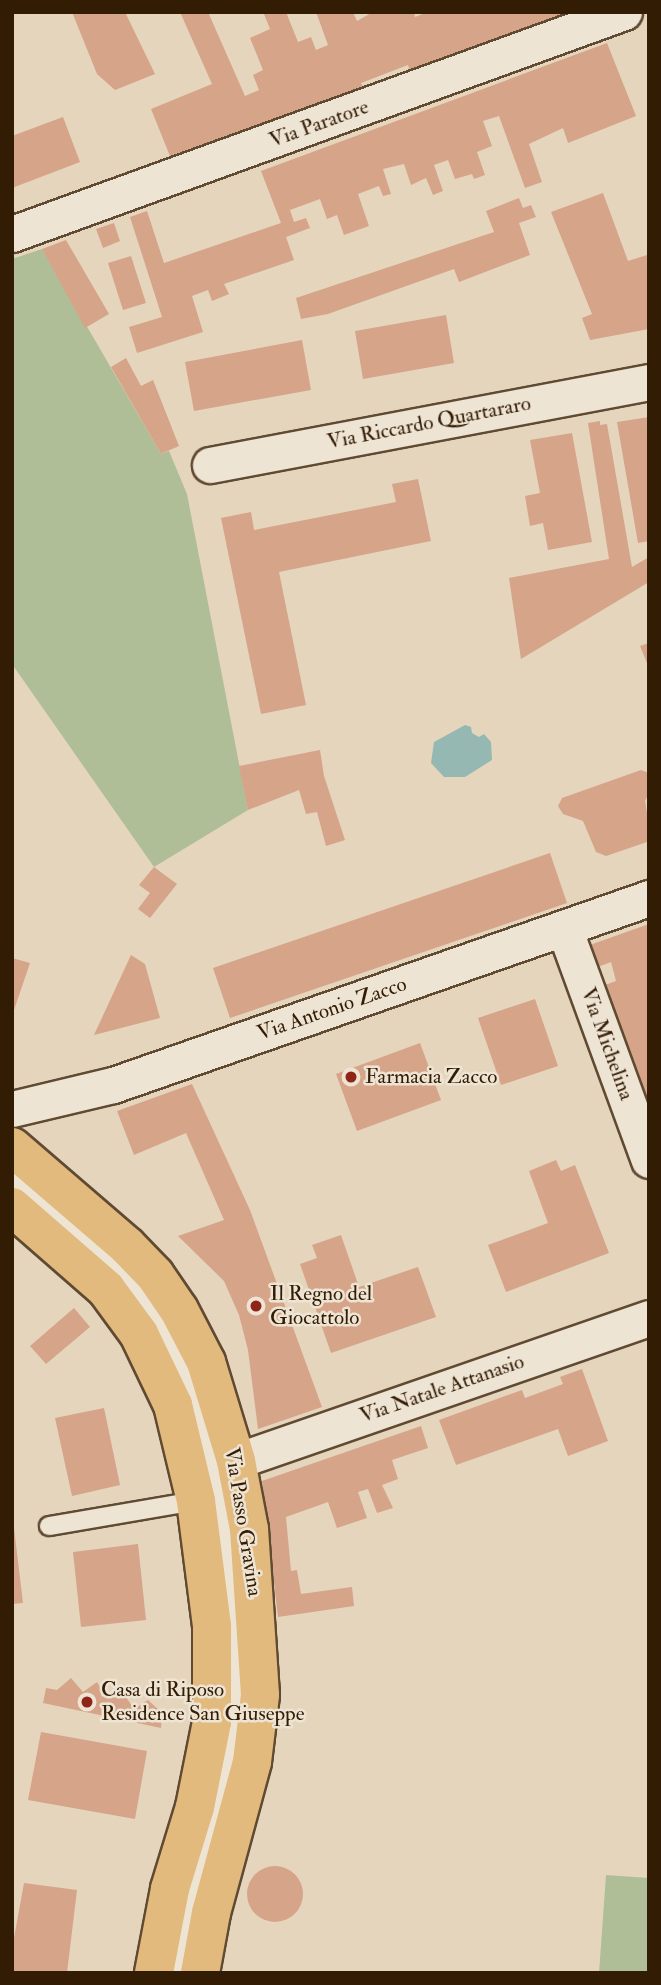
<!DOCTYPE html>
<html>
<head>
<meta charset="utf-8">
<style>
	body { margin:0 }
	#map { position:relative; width:661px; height:1985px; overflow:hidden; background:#e5d5bd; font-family:"IM FELL Double Pica",serif }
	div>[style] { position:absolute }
	.green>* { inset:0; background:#afbe96 }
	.water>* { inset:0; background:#96b8b3 }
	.building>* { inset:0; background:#d6a488 }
	.round { border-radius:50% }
	.roads { filter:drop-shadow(2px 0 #604a32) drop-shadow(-2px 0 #604a32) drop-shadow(0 2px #604a32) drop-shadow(0 -2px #604a32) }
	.service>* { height:18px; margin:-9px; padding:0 9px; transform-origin:9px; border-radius:9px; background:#eee4d4 }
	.minor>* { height:35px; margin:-17.5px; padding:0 17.5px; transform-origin:17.5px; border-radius:17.5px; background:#eee4d4 }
	.primary>* { height:38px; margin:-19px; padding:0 19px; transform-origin:19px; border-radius:19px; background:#e2ba7e }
	.dots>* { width:19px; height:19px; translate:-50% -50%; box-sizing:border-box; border:4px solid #eee4d4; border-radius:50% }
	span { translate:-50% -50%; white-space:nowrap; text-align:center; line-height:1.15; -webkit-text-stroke:5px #eee4d4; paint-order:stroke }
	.street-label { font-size:21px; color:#331c04 }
	.poi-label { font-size:21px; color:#331c04 }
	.left { translate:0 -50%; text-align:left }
	.frame { position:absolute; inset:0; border:14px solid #331c04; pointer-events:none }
</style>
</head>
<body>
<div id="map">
	<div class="green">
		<div style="clip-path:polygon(42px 249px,161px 454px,169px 451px,187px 494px,248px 810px,154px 867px,12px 664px,12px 259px)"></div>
		<div style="clip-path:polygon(606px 1875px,649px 1878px,649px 1973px,599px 1973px)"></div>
	</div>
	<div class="water">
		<div style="clip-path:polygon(465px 725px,471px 727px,472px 733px,479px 737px,484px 734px,491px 742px,492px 760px,465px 777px,444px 777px,431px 763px,434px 742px)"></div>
	</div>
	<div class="building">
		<div style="clip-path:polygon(72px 12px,125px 12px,155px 74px,115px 90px,97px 74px)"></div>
		<div style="clip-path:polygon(180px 12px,208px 12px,245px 96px,259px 90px,253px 75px,263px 70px,250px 38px,270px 29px,264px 14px,268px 12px,286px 12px,298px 42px,311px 37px,316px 50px,328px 45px,316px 12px,353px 12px,357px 21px,373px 12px,414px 12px,415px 17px,428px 12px,571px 12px,410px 71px,408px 65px,361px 83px,363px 87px,170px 156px,151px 109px,212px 84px)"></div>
		<div style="clip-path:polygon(607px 43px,636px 116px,568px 143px,563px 128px,529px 144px,542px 182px,525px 188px,499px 116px,483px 121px,492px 146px,477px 152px,485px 175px,474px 179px,472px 174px,455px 179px,448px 160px,434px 165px,443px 191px,433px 195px,426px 178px,411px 185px,404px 164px,383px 169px,391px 194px,383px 196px,379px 186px,358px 194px,369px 226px,344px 235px,337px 215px,327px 219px,320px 199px,290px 210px,294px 222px,306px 218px,310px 228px,286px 237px,294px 260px,224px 284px,229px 294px,212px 301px,208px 290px,192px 296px,203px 332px,137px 353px,129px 327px,162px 317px,130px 217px,147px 211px,164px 263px,281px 223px,261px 171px)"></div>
		<div style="clip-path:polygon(63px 117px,80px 162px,12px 188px,12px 136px)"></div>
		<div style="clip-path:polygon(603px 193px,628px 261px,647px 255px,649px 259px,649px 329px,590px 340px,582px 318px,592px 314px,551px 212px)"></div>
		<div style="clip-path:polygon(519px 198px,523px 208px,531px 205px,536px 217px,519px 223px,530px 255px,459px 282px,454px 269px,328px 314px,301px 319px,296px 298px,494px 232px,486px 211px)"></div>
		<div style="clip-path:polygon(114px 223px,120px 241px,103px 248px,96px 229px)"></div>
		<div style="clip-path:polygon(66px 240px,109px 314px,85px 328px,42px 249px)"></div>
		<div style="clip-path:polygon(131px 256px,146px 303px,123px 310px,108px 263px)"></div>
		<div style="clip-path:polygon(446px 315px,454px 363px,363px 379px,355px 331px)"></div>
		<div style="clip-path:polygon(302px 340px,311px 390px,194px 411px,185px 362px)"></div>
		<div style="clip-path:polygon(126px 358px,141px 386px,153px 380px,179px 446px,161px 454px,111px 367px)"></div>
		<div style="clip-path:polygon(649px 417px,649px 541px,638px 543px,617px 422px)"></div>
		<div style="clip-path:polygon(600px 421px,600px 425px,607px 424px,632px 567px,649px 557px,649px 582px,521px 659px,509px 578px,609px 559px,588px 423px)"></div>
		<div style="clip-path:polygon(572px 433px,592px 542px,548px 550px,543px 523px,530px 526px,525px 496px,540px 493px,530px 440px)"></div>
		<div style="clip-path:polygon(418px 479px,431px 541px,279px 572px,306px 705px,261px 714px,221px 518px,251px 512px,254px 530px,396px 502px,392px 484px)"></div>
		<div style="clip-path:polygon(649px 643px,649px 668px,640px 646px)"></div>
		<div style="clip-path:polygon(320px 750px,324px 776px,345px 840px,326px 846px,317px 812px,306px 814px,299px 790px,248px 810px,239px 766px)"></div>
		<div style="clip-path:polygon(641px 770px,649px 773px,649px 793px,645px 801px,649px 825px,647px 842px,606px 856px,596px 852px,583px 821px,563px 814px,558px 806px,562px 798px)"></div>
		<div style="clip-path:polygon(550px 853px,567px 903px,230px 1018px,213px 968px)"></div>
		<div style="clip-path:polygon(154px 867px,177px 884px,150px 918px,138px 909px,150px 893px,139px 885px)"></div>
		<div style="clip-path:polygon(649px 924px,649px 1113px,602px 986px,616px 981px,611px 962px,595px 968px,587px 946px)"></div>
		<div style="clip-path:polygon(131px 955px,145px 964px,160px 1018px,94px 1035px)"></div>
		<div style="clip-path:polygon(12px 958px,30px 963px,14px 1010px,12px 1009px)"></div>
		<div style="clip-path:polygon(535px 999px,558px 1066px,501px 1085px,478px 1018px)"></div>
		<div style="clip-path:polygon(420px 1043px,441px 1100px,357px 1131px,336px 1074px)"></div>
		<div style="clip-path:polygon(192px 1084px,250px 1210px,322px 1407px,258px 1429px,248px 1350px,239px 1315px,224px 1281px,178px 1236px,224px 1220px,186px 1133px,134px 1155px,117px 1111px)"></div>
		<div style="clip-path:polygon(556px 1160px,561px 1171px,575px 1165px,609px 1253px,506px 1292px,488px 1245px,548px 1223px,529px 1171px)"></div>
		<div style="clip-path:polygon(341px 1235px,359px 1287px,418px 1267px,436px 1317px,331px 1353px,300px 1264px,317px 1258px,312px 1245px)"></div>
		<div style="clip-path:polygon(74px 1308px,90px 1327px,46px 1364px,30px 1346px)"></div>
		<div style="clip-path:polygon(582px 1369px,608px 1441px,568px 1456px,558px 1429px,456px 1465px,439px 1420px,522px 1390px,525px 1398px,563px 1384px,560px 1377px)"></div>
		<div style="clip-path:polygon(104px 1408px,120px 1485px,72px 1496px,55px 1418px)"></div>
		<div style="clip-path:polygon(421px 1426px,428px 1448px,392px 1460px,398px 1479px,382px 1485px,393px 1508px,377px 1513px,368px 1489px,358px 1492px,367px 1518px,337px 1528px,328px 1502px,286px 1517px,291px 1571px,297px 1570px,301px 1594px,352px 1587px,354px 1606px,278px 1617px,262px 1481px)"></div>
		<div style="clip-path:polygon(12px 1511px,23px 1603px,12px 1604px)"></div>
		<div style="clip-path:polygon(138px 1544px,146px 1620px,81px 1627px,73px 1552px)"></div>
		<div style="clip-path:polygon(71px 1678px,83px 1692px,97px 1682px,106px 1697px,120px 1688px,134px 1709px,148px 1700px,162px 1713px,161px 1728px,43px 1703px,46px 1688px,57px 1690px)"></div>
		<div style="clip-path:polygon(41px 1732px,147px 1751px,135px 1819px,28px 1800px)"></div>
		<div class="round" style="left:247px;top:1866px;width:56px;height:56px"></div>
		<div style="clip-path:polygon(24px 1883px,77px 1890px,67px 1973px,12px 1973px,12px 1949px)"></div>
	</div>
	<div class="roads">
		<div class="service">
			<div style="left:12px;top:1177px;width:82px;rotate:38.6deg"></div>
			<div style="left:76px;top:1228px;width:66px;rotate:44.4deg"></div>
			<div style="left:123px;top:1274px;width:38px;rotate:50deg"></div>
			<div style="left:147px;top:1303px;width:47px;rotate:59deg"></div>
			<div style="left:171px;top:1343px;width:60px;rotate:66.4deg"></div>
			<div style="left:195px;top:1398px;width:77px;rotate:74.9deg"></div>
			<div style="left:215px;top:1472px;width:101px;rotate:81.5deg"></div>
			<div style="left:230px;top:1572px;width:126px;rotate:87.3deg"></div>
			<div style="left:236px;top:1698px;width:33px;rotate:93deg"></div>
			<div style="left:234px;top:1731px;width:80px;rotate:100deg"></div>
			<div style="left:220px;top:1810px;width:96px;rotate:107.5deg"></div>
			<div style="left:191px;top:1902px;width:73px;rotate:101.9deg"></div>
			<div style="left:49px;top:1526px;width:149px;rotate:-9.7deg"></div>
		</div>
		<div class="minor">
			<div style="left:12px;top:234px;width:651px;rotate:-19.94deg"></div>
			<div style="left:210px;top:465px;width:447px;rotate:-10.7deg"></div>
			<div style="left:564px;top:928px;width:247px;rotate:69.9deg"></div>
			<div style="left:12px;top:1109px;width:104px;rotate:-13.4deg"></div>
			<div style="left:113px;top:1085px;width:568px;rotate:-19.23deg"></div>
			<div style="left:236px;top:1461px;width:437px;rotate:-19.1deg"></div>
		</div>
		<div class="primary">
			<div style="left:12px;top:1147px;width:152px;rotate:40.7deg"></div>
			<div style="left:127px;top:1246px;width:40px;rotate:46deg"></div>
			<div style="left:155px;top:1275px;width:42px;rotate:55.6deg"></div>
			<div style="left:179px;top:1310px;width:59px;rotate:62.6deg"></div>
			<div style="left:206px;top:1362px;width:103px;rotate:73.1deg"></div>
			<div style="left:236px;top:1461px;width:69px;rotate:79.2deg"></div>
			<div style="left:249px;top:1529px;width:166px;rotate:86.2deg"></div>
			<div style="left:260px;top:1695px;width:67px;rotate:96.8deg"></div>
			<div style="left:252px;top:1762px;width:156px;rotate:105.2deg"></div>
			<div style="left:211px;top:1913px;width:61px;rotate:100.4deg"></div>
			<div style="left:12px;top:1207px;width:125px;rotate:41.1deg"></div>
			<div style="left:106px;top:1289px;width:56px;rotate:53.7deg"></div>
			<div style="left:139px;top:1334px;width:79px;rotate:64.4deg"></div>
			<div style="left:173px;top:1405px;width:99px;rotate:76.5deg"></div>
			<div style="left:196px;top:1501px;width:126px;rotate:82.7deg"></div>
			<div style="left:212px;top:1626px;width:96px;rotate:90deg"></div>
			<div style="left:212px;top:1722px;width:87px;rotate:101.3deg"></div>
			<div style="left:195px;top:1807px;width:86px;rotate:107deg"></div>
			<div style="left:170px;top:1889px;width:86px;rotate:100.8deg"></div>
		</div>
	</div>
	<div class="dots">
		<div style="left:351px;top:1077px;background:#8f2418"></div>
		<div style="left:256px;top:1306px;background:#8f2418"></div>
		<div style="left:87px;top:1702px;background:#8f2418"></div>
	</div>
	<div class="street-label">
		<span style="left:319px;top:124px;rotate:-20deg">Via Paratore</span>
		<span style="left:429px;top:423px;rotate:-11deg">Via Riccardo Quartararo</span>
		<span style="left:332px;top:1009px;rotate:-19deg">Via Antonio Zacco</span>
		<span style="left:607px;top:1044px;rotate:70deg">Via Michelina</span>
		<span style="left:442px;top:1389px;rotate:-19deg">Via Natale Attanasio</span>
		<span style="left:243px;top:1522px;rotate:81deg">Via Passo Gravina</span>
	</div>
	<div class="poi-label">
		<span class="left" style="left:365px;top:1077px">Farmacia Zacco</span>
		<span class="left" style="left:270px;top:1306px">Il Regno del<br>Giocattolo</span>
		<span class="left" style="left:101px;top:1702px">Casa di Riposo<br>Residence San Giuseppe</span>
	</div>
	<div class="frame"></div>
</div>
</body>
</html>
